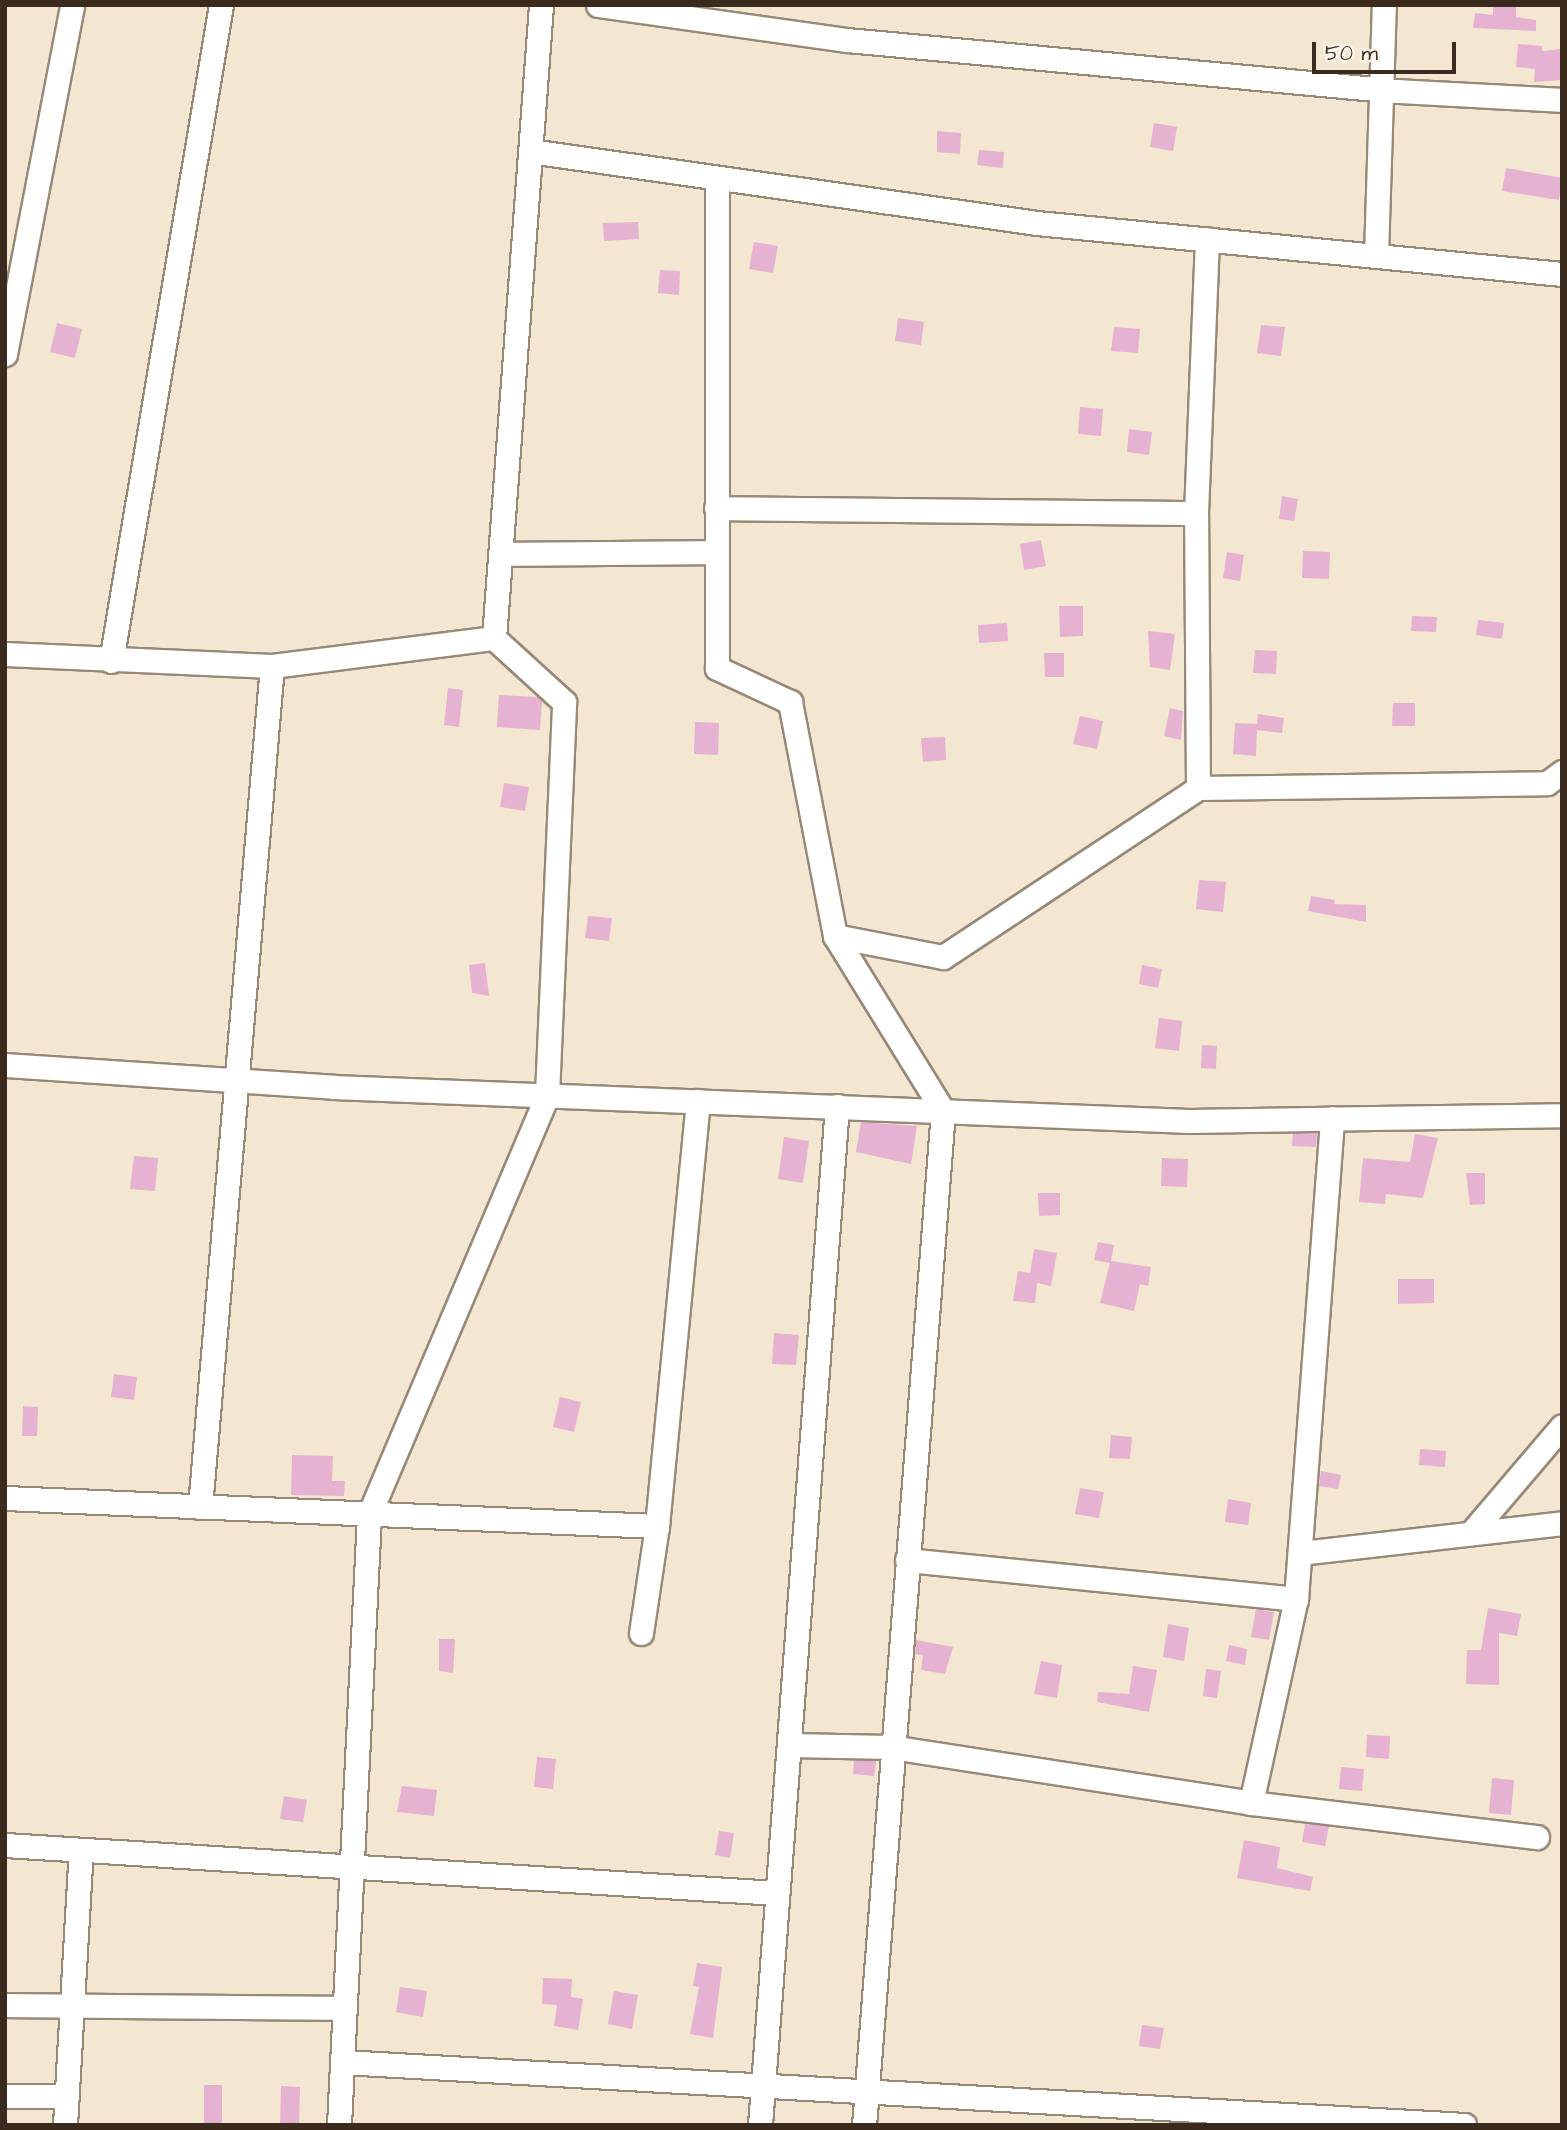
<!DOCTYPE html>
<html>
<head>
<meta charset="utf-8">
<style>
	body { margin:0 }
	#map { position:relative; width:1567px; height:2130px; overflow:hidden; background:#f4e7d2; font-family:"Architects Daughter",sans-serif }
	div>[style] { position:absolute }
	.building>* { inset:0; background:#e5b2d1 }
	.roads { filter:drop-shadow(2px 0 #988878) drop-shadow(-2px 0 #988878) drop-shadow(0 2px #988878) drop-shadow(0 -2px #988878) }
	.minor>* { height:23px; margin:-11.5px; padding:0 11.5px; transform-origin:11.5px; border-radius:11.5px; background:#fff }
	span { translate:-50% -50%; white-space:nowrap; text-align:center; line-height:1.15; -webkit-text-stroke:5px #f7f3e8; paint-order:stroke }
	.frame { position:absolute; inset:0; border:7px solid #3b2a1e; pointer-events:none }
	.scale { position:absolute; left:1312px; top:42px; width:144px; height:32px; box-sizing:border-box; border:4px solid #3b2a1e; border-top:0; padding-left:9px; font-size:21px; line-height:24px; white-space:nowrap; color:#3b2a1e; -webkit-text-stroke:5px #f7f3e8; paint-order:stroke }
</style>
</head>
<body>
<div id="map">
	<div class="building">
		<div style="clip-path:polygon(1493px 7px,1516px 7px,1516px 17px,1536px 20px,1536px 31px,1473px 28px,1475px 13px,1493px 15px)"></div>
		<div style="clip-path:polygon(1518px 44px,1542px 46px,1542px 51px,1562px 49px,1562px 80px,1534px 82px,1535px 69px,1516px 67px)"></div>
		<div style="clip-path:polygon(1154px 123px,1177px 127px,1173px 151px,1150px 147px)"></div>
		<div style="clip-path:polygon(937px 131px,961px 133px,960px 154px,937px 152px)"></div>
		<div style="clip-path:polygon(979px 150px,1004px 152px,1003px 168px,977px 165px)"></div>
		<div style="clip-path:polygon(1506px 168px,1562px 178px,1559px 200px,1502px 191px)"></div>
		<div style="clip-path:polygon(638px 222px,639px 239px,604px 241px,603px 223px)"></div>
		<div style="clip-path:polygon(754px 242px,778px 246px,773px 273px,749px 269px)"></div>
		<div style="clip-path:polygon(660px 270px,680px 271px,679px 295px,658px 293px)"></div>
		<div style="clip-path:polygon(898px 318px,924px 322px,921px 345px,895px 341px)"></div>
		<div style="clip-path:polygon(57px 323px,82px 329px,75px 358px,50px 352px)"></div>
		<div style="clip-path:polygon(1261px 325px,1285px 327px,1281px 356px,1257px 353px)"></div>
		<div style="clip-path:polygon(1114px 327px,1140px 329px,1138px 353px,1111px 351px)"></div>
		<div style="clip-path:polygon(1080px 407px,1103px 409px,1101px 436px,1078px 434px)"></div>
		<div style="clip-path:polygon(1129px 429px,1152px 432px,1149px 455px,1127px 452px)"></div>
		<div style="clip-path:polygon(1282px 496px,1298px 499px,1294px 521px,1279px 519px)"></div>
		<div style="clip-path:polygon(1041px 540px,1046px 566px,1024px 570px,1020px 544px)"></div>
		<div style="clip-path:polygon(1303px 551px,1330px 552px,1329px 579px,1302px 578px)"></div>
		<div style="clip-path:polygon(1227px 552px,1244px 555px,1240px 581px,1223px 578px)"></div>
		<div style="clip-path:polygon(1059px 606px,1083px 606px,1083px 636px,1060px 637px)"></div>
		<div style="clip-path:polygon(1412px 616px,1437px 617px,1436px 632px,1411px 631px)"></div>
		<div style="clip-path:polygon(1478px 620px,1504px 623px,1502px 639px,1476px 635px)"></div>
		<div style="clip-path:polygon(1007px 623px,1008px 641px,979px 643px,978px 625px)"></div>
		<div style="clip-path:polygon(1148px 631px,1175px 634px,1170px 670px,1150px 667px)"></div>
		<div style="clip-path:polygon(1255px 650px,1277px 651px,1276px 674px,1253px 673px)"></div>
		<div style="clip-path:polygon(1044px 653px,1064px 653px,1064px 677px,1045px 677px)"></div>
		<div style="clip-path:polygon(448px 688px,463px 690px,459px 727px,444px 725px)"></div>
		<div style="clip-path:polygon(499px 695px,538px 697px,542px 701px,540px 730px,497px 727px)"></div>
		<div style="clip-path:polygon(1393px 703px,1415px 703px,1415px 726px,1392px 726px)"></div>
		<div style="clip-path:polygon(1170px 708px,1183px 711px,1181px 740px,1164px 736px)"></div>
		<div style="clip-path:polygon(1258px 714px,1284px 718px,1282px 733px,1257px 730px,1256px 756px,1233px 754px,1235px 723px,1257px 724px)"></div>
		<div style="clip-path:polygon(1080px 716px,1103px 721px,1097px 749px,1073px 744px)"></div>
		<div style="clip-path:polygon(695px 722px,719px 723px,718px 755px,694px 754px)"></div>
		<div style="clip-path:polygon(945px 737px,946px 760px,923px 762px,921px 738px)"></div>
		<div style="clip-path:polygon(504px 783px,529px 787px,525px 811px,500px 807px)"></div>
		<div style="clip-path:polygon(1199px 880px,1226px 882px,1223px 912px,1196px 909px)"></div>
		<div style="clip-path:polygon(1311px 896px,1335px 900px,1334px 904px,1366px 905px,1366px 922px,1308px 911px)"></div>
		<div style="clip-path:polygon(588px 916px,612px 918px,609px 941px,585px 938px)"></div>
		<div style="clip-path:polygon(485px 963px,489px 996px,472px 993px,469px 965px)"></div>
		<div style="clip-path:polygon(1142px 965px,1162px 969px,1158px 988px,1139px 984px)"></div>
		<div style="clip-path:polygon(1159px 1018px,1182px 1021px,1179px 1051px,1155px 1048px)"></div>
		<div style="clip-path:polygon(1202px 1045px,1217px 1046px,1216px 1069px,1201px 1068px)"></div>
		<div style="clip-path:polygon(861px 1122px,917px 1126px,911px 1164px,856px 1152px)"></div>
		<div style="clip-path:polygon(1293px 1133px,1317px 1133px,1316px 1147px,1292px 1146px)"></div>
		<div style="clip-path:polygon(1415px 1134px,1438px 1138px,1423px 1198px,1386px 1194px,1385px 1204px,1359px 1202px,1363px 1158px,1410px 1162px)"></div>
		<div style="clip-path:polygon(784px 1137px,809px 1141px,803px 1183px,778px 1179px)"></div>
		<div style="clip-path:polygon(134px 1156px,158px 1158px,155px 1191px,130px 1189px)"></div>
		<div style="clip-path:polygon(1162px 1158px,1188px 1159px,1187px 1187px,1161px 1186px)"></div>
		<div style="clip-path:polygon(1466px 1173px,1485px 1173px,1485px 1204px,1470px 1205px)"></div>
		<div style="clip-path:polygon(1038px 1193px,1060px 1193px,1060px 1215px,1039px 1216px)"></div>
		<div style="clip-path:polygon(1098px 1242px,1114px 1245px,1111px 1261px,1151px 1267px,1148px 1286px,1140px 1284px,1134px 1311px,1100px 1303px,1110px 1263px,1094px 1260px)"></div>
		<div style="clip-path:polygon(1034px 1249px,1057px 1253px,1051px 1286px,1037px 1283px,1035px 1303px,1013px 1301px,1018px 1271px,1030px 1273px)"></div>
		<div style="clip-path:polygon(1398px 1279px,1434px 1279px,1434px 1303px,1398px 1304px)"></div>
		<div style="clip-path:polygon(774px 1333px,799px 1335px,796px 1365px,772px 1364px)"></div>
		<div style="clip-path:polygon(114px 1374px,137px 1377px,134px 1400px,111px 1397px)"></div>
		<div style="clip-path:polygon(560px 1397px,581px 1402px,574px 1432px,553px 1427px)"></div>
		<div style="clip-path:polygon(23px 1406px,38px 1407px,37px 1436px,22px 1436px)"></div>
		<div style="clip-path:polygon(1111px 1435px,1132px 1437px,1130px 1459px,1109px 1458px)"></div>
		<div style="clip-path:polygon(1420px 1449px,1446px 1451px,1445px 1467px,1419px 1465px)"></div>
		<div style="clip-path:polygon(292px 1455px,333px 1456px,332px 1481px,345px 1481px,344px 1496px,291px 1495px)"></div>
		<div style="clip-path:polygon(1321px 1471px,1341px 1475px,1338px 1489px,1319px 1486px)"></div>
		<div style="clip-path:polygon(1080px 1488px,1104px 1492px,1099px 1518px,1075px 1514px)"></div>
		<div style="clip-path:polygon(1228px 1499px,1251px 1503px,1248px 1525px,1225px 1522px)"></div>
		<div style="clip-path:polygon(1488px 1608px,1521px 1614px,1517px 1636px,1499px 1633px,1499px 1685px,1466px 1684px,1467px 1650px,1481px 1650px)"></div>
		<div style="clip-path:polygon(1256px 1609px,1274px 1612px,1269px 1640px,1251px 1637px)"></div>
		<div style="clip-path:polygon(1168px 1624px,1189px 1628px,1184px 1661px,1163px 1657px)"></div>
		<div style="clip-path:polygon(439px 1639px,455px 1639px,453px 1673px,439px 1671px)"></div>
		<div style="clip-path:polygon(916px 1640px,953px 1647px,945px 1674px,921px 1670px,923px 1655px,915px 1654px)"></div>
		<div style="clip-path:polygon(1229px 1645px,1247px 1649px,1245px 1665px,1226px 1661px)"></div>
		<div style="clip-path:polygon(1041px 1661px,1062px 1665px,1057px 1698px,1034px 1694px)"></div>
		<div style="clip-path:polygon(1133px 1666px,1157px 1670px,1149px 1712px,1097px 1702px,1098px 1692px,1129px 1694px)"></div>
		<div style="clip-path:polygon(1206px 1669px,1221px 1671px,1217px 1698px,1203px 1696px)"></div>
		<div style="clip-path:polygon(1367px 1735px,1390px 1736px,1389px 1759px,1366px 1757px)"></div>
		<div style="clip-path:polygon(537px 1757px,556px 1759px,553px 1789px,534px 1787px)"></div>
		<div style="clip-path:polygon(854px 1760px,876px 1761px,874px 1776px,853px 1774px)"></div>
		<div style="clip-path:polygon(1341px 1767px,1364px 1769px,1362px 1791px,1339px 1789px)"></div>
		<div style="clip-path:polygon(1492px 1778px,1514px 1780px,1511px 1815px,1489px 1813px)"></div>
		<div style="clip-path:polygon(402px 1786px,437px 1790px,434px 1816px,397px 1812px)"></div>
		<div style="clip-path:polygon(284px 1796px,307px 1800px,303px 1822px,280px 1819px)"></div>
		<div style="clip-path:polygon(1305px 1824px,1329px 1826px,1325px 1846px,1302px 1842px)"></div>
		<div style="clip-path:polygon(719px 1831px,734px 1833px,730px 1858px,715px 1855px)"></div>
		<div style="clip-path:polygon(1244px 1840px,1280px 1847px,1277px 1868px,1313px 1877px,1310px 1891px,1237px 1878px)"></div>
		<div style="clip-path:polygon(697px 1963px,722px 1967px,713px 2038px,690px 2034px,699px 1987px,693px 1986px)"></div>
		<div style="clip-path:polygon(543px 1978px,572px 1979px,571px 1997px,583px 1999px,578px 2030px,554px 2026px,557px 2005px,542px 2004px)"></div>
		<div style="clip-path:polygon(400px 1987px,427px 1991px,423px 2017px,396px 2012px)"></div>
		<div style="clip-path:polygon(614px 1991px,638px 1995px,632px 2029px,608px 2024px)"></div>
		<div style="clip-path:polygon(1142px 2025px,1164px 2028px,1160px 2049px,1139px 2046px)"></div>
		<div style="clip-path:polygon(204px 2085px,222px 2085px,222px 2125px,204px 2125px)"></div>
		<div style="clip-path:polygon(281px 2086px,300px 2087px,299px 2125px,280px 2125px)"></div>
	</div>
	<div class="roads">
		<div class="minor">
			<div style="left:598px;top:5px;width:251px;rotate:8deg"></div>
			<div style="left:847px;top:40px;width:552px;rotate:5.3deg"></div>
			<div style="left:1397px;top:91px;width:165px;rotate:3.1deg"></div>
			<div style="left:530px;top:151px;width:512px;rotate:8.08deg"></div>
			<div style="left:1037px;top:223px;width:527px;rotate:5.55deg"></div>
			<div style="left:717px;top:178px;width:490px;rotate:90deg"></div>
			<div style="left:717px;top:668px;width:81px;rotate:25deg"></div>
			<div style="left:790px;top:702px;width:238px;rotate:79.1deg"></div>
			<div style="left:835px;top:936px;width:206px;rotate:58.3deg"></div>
			<div style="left:943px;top:1111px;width:1017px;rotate:94.45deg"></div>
			<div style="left:1376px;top:255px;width:250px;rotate:-88.2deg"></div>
			<div style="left:5px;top:354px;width:355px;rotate:-79.1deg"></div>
			<div style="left:716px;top:508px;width:480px;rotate:0.6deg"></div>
			<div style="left:500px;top:554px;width:216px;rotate:-0.5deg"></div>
			<div style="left:5px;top:654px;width:267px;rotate:2.6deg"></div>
			<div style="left:272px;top:666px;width:224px;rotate:-7.2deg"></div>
			<div style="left:111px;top:661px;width:665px;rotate:-80.48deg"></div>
			<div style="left:1198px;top:788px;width:275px;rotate:-90.4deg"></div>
			<div style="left:1196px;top:513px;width:274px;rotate:-87.7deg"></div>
			<div style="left:835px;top:936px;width:110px;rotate:11deg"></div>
			<div style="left:943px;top:957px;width:306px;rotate:-33.5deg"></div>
			<div style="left:1198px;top:788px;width:349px;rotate:-0.8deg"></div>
			<div style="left:1547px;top:783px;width:19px;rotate:-36deg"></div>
			<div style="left:5px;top:1065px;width:329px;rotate:3.8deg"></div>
			<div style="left:333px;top:1087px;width:857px;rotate:2.27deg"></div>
			<div style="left:1189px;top:1121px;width:373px;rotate:-0.9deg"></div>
			<div style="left:5px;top:1498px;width:653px;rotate:2.46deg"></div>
			<div style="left:200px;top:1507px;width:844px;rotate:-85.11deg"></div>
			<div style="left:1471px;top:1533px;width:140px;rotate:-49.6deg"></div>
			<div style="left:1300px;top:1553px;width:264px;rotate:-6.5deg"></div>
			<div style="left:907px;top:1560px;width:391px;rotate:5.7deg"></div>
			<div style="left:641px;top:1633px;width:108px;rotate:-81.5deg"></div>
			<div style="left:657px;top:1526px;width:427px;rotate:-84.5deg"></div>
			<div style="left:789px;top:1745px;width:102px;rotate:1.1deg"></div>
			<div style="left:891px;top:1747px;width:364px;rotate:8.8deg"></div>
			<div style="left:1251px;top:1803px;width:288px;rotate:6.8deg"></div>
			<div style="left:1251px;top:1803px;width:209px;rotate:-77.6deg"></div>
			<div style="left:1296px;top:1599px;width:482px;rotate:-85.7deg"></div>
			<div style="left:5px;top:1845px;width:773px;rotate:3.56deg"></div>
			<div style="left:5px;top:2005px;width:339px;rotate:0.5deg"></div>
			<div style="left:342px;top:2062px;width:1124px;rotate:3.21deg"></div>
			<div style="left:5px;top:2096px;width:62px"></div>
			<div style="left:65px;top:2125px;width:275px;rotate:-86.7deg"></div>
			<div style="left:339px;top:2125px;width:611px;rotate:-87.18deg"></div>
			<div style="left:369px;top:1515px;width:456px;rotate:-67deg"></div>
			<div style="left:547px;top:1095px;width:393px;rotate:-87.5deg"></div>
			<div style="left:564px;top:702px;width:95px;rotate:-137.6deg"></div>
			<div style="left:494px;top:638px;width:635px;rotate:-85.75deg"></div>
			<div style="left:760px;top:2125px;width:1022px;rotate:-85.68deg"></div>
		</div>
	</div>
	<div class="frame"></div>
	<div class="scale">50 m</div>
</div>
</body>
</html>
